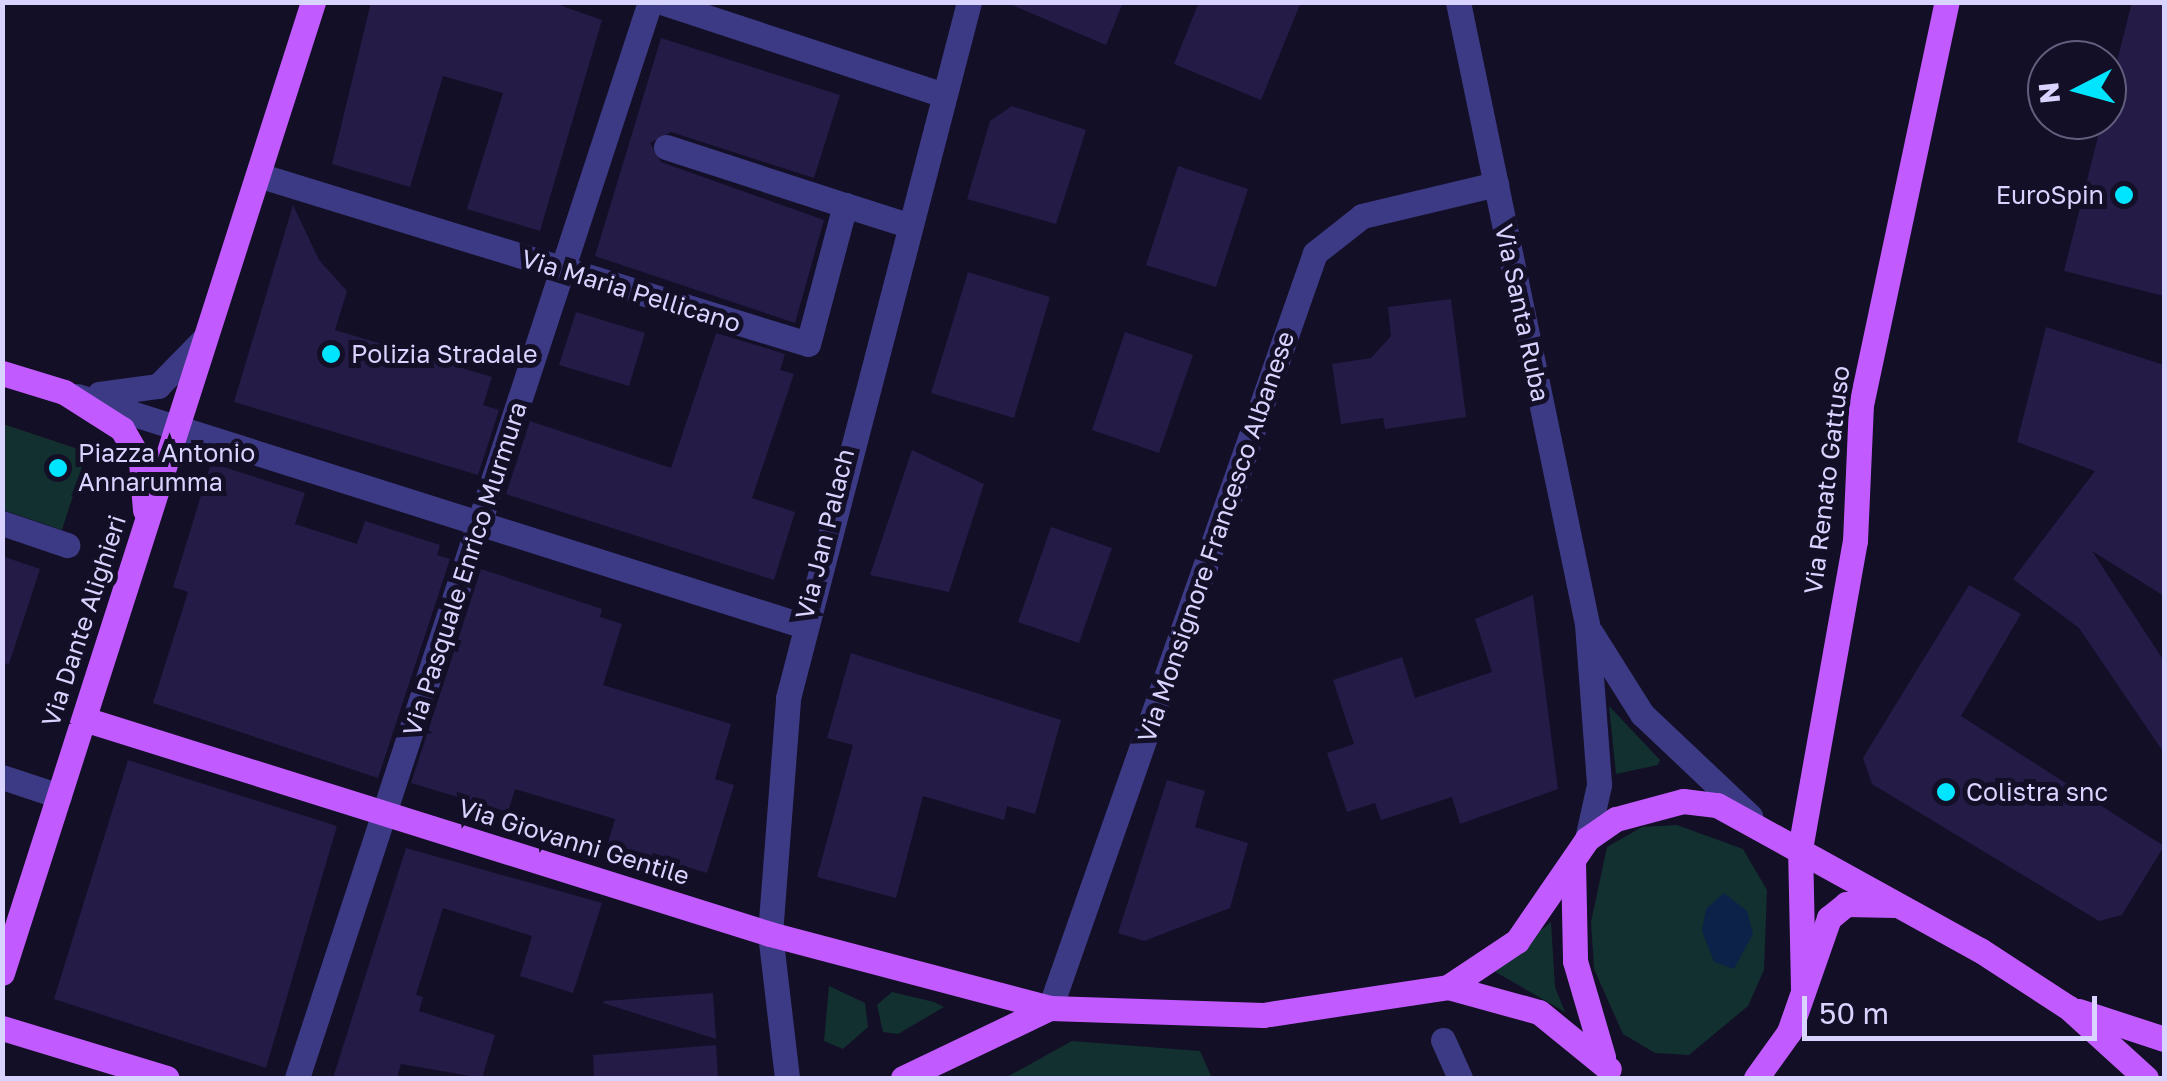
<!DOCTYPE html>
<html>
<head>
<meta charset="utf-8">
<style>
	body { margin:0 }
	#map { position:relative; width:2167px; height:1081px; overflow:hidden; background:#130f26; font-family:"Golos Text",sans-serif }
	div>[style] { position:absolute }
	.green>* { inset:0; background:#12302f }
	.water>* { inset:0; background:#0c2248 }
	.building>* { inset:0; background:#241b47 }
	.minor>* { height:25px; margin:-12.5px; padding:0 12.5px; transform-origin:12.5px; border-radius:12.5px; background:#3d3a85 }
	.major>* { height:25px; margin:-12.5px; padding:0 12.5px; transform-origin:12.5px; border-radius:12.5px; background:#c25bff }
	.dots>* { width:28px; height:28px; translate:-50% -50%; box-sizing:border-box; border:5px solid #130f26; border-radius:50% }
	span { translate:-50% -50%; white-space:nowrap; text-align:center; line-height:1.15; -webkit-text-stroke:10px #130f26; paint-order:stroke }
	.poi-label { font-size:25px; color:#d9d4ff }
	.right { translate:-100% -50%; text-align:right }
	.left { translate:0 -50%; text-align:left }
	.street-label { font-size:25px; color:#d9d4ff }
	.frame { position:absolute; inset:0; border:5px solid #d9d4ff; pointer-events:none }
	.north { position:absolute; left:2027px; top:40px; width:100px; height:100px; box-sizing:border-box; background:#130f26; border:2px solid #625e7d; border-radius:50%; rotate:264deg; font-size:28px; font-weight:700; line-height:40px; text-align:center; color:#d9d4ff }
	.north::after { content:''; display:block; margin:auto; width:35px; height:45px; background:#00e5ff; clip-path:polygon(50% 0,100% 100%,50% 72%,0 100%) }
	.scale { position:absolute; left:1802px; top:996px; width:295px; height:45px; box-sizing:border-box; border:5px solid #d9d4ff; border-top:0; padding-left:12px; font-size:30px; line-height:35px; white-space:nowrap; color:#d9d4ff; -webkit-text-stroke:8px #130f26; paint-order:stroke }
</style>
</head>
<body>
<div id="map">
	<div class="green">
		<div style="clip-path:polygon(3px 424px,87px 452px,62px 530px,3px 510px)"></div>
		<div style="clip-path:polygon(1609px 706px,1660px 760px,1658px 765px,1616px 774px)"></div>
		<div style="clip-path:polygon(1677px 825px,1743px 849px,1767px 890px,1764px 970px,1748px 1006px,1689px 1055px,1655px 1053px,1623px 1034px,1594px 969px,1591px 922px,1607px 847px,1642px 827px)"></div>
		<div style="clip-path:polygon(1551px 922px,1555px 987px,1565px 1012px,1492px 970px)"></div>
		<div style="clip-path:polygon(829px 986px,865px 1003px,868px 1027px,843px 1049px,824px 1041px)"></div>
		<div style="clip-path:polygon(892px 992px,934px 1002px,944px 1007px,898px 1034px,883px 1032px,877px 1005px)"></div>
		<div style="clip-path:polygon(1072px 1041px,1200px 1051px,1212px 1078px,1005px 1078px)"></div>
	</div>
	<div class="water">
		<div style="clip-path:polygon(1724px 893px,1747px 911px,1753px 934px,1734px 969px,1714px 962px,1702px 931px,1706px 909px)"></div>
	</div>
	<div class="building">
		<div style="clip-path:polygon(371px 2px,551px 2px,602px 20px,540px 231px,467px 209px,503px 93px,443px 76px,410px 187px,332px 164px)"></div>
		<div style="clip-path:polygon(1005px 2px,1123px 2px,1106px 45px)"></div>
		<div style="clip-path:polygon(1199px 2px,1301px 2px,1261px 100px,1174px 64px)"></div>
		<div style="clip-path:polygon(2132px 2px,2164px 2px,2164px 296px,2064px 271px)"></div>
		<div style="clip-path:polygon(661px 38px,840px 95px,814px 178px,671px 132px,650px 143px,661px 162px,824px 220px,795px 323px,595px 256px)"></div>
		<div style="clip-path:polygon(1012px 106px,1086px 130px,1056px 224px,967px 199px,990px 121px)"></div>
		<div style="clip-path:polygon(1178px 166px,1248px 189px,1216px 287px,1146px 265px)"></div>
		<div style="clip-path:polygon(293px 205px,319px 260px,347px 291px,335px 330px,492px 377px,483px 405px,499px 410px,478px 475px,234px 402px)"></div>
		<div style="clip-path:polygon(968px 272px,1050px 297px,1014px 418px,931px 393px)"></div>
		<div style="clip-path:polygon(1451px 299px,1466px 417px,1385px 429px,1383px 418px,1341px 424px,1332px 364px,1371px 358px,1391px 336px,1388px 307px)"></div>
		<div style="clip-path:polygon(576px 312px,645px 333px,629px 386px,559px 365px)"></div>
		<div style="clip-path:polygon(2046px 327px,2164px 365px,2164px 596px,2092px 551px,2164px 661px,2164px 753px,2079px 628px,2013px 579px,2095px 471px,2017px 442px)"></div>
		<div style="clip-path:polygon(1125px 332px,1193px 355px,1159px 453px,1092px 430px)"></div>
		<div style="clip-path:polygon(716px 333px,785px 354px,780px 370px,794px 374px,752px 498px,795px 512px,774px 580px,506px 494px,530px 421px,671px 468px)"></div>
		<div style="clip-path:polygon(912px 450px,984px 484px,949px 592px,870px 575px)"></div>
		<div style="clip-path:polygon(211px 463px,305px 493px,295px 524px,357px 544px,365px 521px,440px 545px,437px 555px,450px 559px,378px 778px,153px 703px,188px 592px,173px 587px)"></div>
		<div style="clip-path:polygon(1051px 527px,1112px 548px,1079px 643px,1018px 622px)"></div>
		<div style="clip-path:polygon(2px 556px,40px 569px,9px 664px,2px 663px)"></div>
		<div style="clip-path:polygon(481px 569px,602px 609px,600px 617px,622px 624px,603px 685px,731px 724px,715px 779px,734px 785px,707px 873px,608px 843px,615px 819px,515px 789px,508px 812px,411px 783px)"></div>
		<div style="clip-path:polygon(1969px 585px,2021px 614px,1961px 716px,2164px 846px,2122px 915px,2099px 921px,1872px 784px,1863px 758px)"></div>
		<div style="clip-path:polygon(1533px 595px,1558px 789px,1460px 824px,1452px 797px,1381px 820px,1375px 803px,1347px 812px,1327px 753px,1354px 744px,1333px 680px,1402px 657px,1415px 698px,1492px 672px,1475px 619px)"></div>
		<div style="clip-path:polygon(851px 653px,1061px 720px,1035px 814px,1007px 806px,1004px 820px,923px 796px,896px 898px,817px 877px,853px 745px,827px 738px)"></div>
		<div style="clip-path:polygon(128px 760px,337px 826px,266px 1068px,54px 999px)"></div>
		<div style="clip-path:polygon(1167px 780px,1205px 791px,1195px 827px,1248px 843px,1230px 908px,1144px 941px,1118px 933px)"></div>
		<div style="clip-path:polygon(406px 848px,602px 903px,573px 993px,520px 976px,532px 936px,443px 908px,416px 995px,423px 997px,419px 1011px,495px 1035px,482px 1078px,401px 1064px,397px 1078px,333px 1078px)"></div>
		<div style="clip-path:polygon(713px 993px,716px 1039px,603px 1003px,604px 1001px)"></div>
		<div style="clip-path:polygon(716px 1045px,718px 1078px,594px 1078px,593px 1055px)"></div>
	</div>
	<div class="minor">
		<div style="left:661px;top:2px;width:295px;rotate:18.2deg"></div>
		<div style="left:1458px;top:2px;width:635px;rotate:78.28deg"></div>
		<div style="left:1587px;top:624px;width:161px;rotate:85.7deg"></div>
		<div style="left:1599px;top:785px;width:55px;rotate:102.5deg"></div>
		<div style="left:666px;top:147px;width:188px;rotate:18deg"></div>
		<div style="left:258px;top:175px;width:575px;rotate:17.08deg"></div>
		<div style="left:808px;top:344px;width:144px;rotate:-75.1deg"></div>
		<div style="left:845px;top:205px;width:63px;rotate:17.6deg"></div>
		<div style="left:99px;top:394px;width:60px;rotate:-7.7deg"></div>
		<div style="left:158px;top:386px;width:64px;rotate:-45.6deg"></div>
		<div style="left:77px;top:396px;width:759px;rotate:17.55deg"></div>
		<div style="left:2px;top:523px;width:69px;rotate:18.7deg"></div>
		<div style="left:1591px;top:633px;width:96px;rotate:57.8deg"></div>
		<div style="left:1642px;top:714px;width:149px;rotate:43.4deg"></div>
		<div style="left:2px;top:777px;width:60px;rotate:18.4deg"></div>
		<div style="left:1050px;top:1008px;width:800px;rotate:-70.66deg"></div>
		<div style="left:1315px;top:253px;width:60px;rotate:-38.2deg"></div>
		<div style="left:1362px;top:216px;width:138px;rotate:-13.4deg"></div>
		<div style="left:1443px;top:1040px;width:42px;rotate:65.9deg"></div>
		<div style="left:297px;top:1078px;width:1132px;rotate:-71.84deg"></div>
		<div style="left:787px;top:1078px;width:145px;rotate:-96.7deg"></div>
		<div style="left:770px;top:934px;width:237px;rotate:-85.6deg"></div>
		<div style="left:788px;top:698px;width:719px;rotate:-75.42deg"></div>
	</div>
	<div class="major">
		<div style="left:2px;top:373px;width:65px;rotate:17deg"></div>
		<div style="left:64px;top:392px;width:69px;rotate:32.5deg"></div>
		<div style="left:122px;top:429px;width:38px;rotate:60deg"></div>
		<div style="left:141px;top:462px;width:48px;rotate:85.2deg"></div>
		<div style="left:84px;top:719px;width:719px;rotate:17.4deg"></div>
		<div style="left:770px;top:934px;width:290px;rotate:14.8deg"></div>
		<div style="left:1050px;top:1008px;width:213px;rotate:1.9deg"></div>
		<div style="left:1263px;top:1015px;width:187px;rotate:-8.6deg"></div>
		<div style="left:1448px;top:987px;width:94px;rotate:15.4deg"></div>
		<div style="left:1539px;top:1012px;width:90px;rotate:39.2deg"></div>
		<div style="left:1573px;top:862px;width:99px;rotate:88.8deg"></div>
		<div style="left:1575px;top:961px;width:100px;rotate:73.7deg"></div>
		<div style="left:2px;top:973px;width:1020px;rotate:-72.24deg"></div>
		<div style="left:1448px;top:987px;width:83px;rotate:-33.7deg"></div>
		<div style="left:1517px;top:941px;width:124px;rotate:-55.5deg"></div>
		<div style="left:1587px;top:839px;width:35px;rotate:-35deg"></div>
		<div style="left:1616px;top:819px;width:69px;rotate:-15deg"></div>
		<div style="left:1683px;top:801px;width:34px;rotate:7deg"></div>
		<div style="left:1717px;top:805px;width:300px;rotate:28.9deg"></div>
		<div style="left:1980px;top:950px;width:106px;rotate:33.1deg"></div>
		<div style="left:2069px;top:1008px;width:104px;rotate:42.3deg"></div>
		<div style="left:1803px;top:988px;width:139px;rotate:-91.2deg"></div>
		<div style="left:1800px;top:849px;width:313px;rotate:-79.9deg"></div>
		<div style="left:1855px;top:541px;width:136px;rotate:-87.5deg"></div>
		<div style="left:1861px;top:405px;width:412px;rotate:-78deg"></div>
		<div style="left:2079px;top:1011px;width:89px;rotate:18.2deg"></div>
		<div style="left:2px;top:1028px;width:172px;rotate:16.9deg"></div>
		<div style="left:903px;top:1078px;width:163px;rotate:-25.5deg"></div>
		<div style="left:1756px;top:1078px;width:57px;rotate:-54.3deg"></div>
		<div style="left:1789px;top:1032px;width:121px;rotate:-70.7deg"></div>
		<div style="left:1829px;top:918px;width:22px;rotate:-39deg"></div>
		<div style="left:1846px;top:904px;width:49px;rotate:1.2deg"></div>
	</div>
	<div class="dots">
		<div style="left:2124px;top:195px;background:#00e5ff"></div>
		<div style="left:331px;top:354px;background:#00e5ff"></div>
		<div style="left:58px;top:468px;background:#00e5ff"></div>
		<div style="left:1946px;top:792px;background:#00e5ff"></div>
	</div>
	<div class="poi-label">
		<span class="right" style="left:2104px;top:195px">EuroSpin</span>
		<span class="left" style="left:351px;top:354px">Polizia Stradale</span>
		<span class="left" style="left:78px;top:468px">Piazza Antonio<br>Annarumma</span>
		<span class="left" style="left:1966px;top:792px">Colistra snc</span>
	</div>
	<div class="street-label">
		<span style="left:631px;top:291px;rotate:17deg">Via Maria Pellicano</span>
		<span style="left:1522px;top:313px;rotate:78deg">Via Santa Ruba</span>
		<span style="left:1827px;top:480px;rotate:-83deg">Via Renato Gattuso</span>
		<span style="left:825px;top:534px;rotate:-76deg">Via Jan Palach</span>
		<span style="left:1216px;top:537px;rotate:-71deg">Via Monsignore Francesco Albanese</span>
		<span style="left:465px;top:569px;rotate:-72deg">Via Pasquale Enrico Murmura</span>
		<span style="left:84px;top:621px;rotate:-72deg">Via Dante Alighieri</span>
		<span style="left:574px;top:842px;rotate:17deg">Via Giovanni Gentile</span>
	</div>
	<div class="frame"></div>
	<div class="north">N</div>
	<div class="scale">50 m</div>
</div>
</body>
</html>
